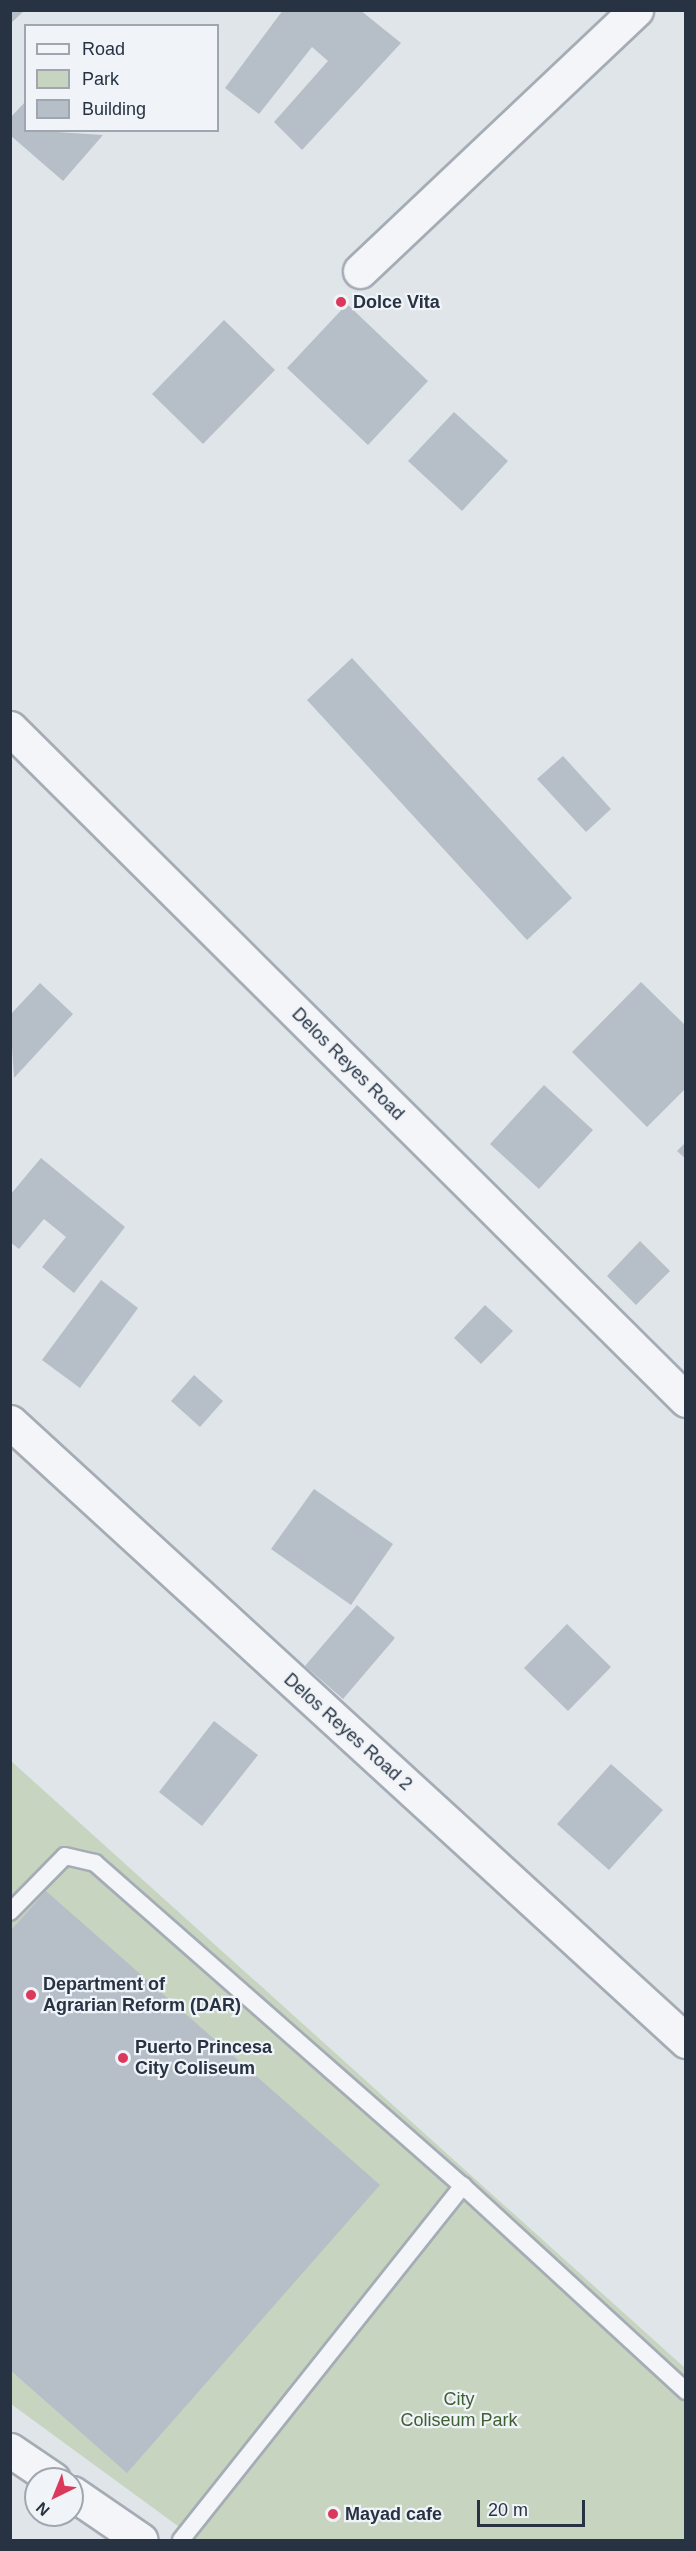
<!DOCTYPE html>
<html>
<head>
<meta charset="utf-8">
<style>
	body { margin:0 }
	#map { position:relative; width:696px; height:2551px; overflow:hidden; background:#e0e5ea; font-family:Arial,sans-serif }
	div>[style] { position:absolute }
	.green>* { inset:0; background:#c7d5c0 }
	.building>* { inset:0; background:#b6bec8 }
	.roads { filter:drop-shadow(2px 0 #a5acb5) drop-shadow(-2px 0 #a5acb5) drop-shadow(0 2px #a5acb5) drop-shadow(0 -2px #a5acb5) }
	.service>* { height:16px; margin:-8px; padding:0 8px; transform-origin:8px; border-radius:8px; background:#f3f5f8 }
	.minor>* { height:33px; margin:-16.5px; padding:0 16.5px; transform-origin:16.5px; border-radius:16.5px; background:#f3f5f8 }
	.dots>* { width:16px; height:16px; translate:-50% -50%; box-sizing:border-box; border:3px solid #f0f3f7; border-radius:50% }
	span { translate:-50% -50%; white-space:nowrap; text-align:center; line-height:1.15; -webkit-text-stroke:4.5px #f0f3f7; paint-order:stroke }
	.poi-label { font-size:18px; color:#273343; font-weight:700 }
	.left { translate:0 -50%; text-align:left }
	.street-label { font-size:18px; color:#273343 }
	.park-label { font-size:18px; color:#3e6132 }
	.frame { position:absolute; inset:0; border:12px solid #273343; pointer-events:none }
	.legend { position:absolute; left:24px; top:24px; width:195px; height:108px; box-sizing:border-box; background:#f0f3f7; border:2px solid #a0a6af; margin:0; padding:8px 10px; list-style:none; font-size:18px; color:#273343 }
	.legend li { display:flex; align-items:center; gap:12px; height:30px }
	.legend b { width:30px; border:2px solid #a0a6af }
	.north { position:absolute; left:24px; top:2467px; width:60px; height:60px; box-sizing:border-box; background:#f0f3f7; border:2px solid #a0a6af; border-radius:50%; rotate:223deg; font-size:16px; font-weight:700; line-height:24px; text-align:center; color:#273343 }
	.north::after { content:''; display:block; margin:auto; width:21px; height:27px; background:#dc385b; clip-path:polygon(50% 0,100% 100%,50% 72%,0 100%) }
	.scale { position:absolute; left:477px; top:2500px; width:108px; height:27px; box-sizing:border-box; border:3px solid #273343; border-top:0; padding-left:8px; font-size:18px; line-height:21px; white-space:nowrap; color:#273343; -webkit-text-stroke:4px #f0f3f7; paint-order:stroke }
</style>
</head>
<body>
<div id="map">
	<div class="green">
		<div style="clip-path:polygon(11px 1761px,685px 2368px,685px 2540px,197px 2540px,11px 2404px)"></div>
	</div>
	<div class="building">
		<div style="clip-path:polygon(10px 10px,25px 10px,10px 24px)"></div>
		<div style="clip-path:polygon(283px 10px,360px 10px,401px 43px,302px 150px,274px 122px,328px 61px,312px 47px,259px 114px,225px 88px)"></div>
		<div style="clip-path:polygon(26px 101px,26px 130px,103px 135px,63px 181px,10px 135px,10px 118px)"></div>
		<div style="clip-path:polygon(347px 304px,428px 381px,368px 445px,287px 368px)"></div>
		<div style="clip-path:polygon(224px 320px,275px 370px,203px 444px,152px 394px)"></div>
		<div style="clip-path:polygon(454px 412px,508px 461px,462px 511px,408px 461px)"></div>
		<div style="clip-path:polygon(352px 658px,572px 898px,527px 940px,307px 700px)"></div>
		<div style="clip-path:polygon(563px 756px,611px 809px,586px 832px,537px 779px)"></div>
		<div style="clip-path:polygon(641px 982px,686px 1026px,686px 1088px,647px 1127px,572px 1052px)"></div>
		<div style="clip-path:polygon(40px 983px,73px 1014px,14px 1078px,10px 1015px)"></div>
		<div style="clip-path:polygon(544px 1085px,593px 1130px,539px 1189px,490px 1144px)"></div>
		<div style="clip-path:polygon(686px 1142px,686px 1159px,677px 1151px)"></div>
		<div style="clip-path:polygon(41px 1158px,125px 1227px,74px 1293px,42px 1267px,66px 1237px,44px 1219px,19px 1249px,10px 1242px,10px 1195px)"></div>
		<div style="clip-path:polygon(640px 1241px,670px 1271px,636px 1305px,607px 1276px)"></div>
		<div style="clip-path:polygon(101px 1280px,138px 1308px,80px 1388px,42px 1360px)"></div>
		<div style="clip-path:polygon(485px 1305px,513px 1331px,481px 1364px,454px 1338px)"></div>
		<div style="clip-path:polygon(194px 1375px,223px 1401px,200px 1427px,171px 1401px)"></div>
		<div style="clip-path:polygon(314px 1489px,393px 1544px,351px 1605px,271px 1549px)"></div>
		<div style="clip-path:polygon(357px 1605px,395px 1638px,343px 1699px,305px 1666px)"></div>
		<div style="clip-path:polygon(567px 1624px,611px 1667px,568px 1711px,524px 1668px)"></div>
		<div style="clip-path:polygon(214px 1721px,258px 1755px,202px 1826px,159px 1792px)"></div>
		<div style="clip-path:polygon(611px 1764px,663px 1810px,609px 1870px,557px 1824px)"></div>
		<div style="clip-path:polygon(46px 1891px,380px 2185px,127px 2473px,10px 2370px,10px 1931px)"></div>
	</div>
	<div class="roads">
		<div class="service">
			<div style="left:10px;top:1912px;width:78px;rotate:-45.5deg"></div>
			<div style="left:65px;top:1856px;width:31px;rotate:13deg"></div>
			<div style="left:95px;top:1863px;width:490px;rotate:41.3deg"></div>
			<div style="left:463px;top:2186px;width:303px;rotate:42.6deg"></div>
			<div style="left:181px;top:2540px;width:453px;rotate:-51.5deg"></div>
		</div>
		<div class="minor">
			<div style="left:360px;top:271px;width:380px;rotate:-43.4deg"></div>
			<div style="left:10px;top:728px;width:953px;rotate:44.83deg"></div>
			<div style="left:10px;top:1422px;width:917px;rotate:42.48deg"></div>
			<div style="left:10px;top:2450px;width:52px;rotate:34deg"></div>
			<div style="left:72px;top:2493px;width:83px;rotate:34.3deg"></div>
		</div>
	</div>
	<div class="dots">
		<div style="left:341px;top:302px;background:#dc385b"></div>
		<div style="left:31px;top:1995px;background:#dc385b"></div>
		<div style="left:123px;top:2058px;background:#dc385b"></div>
		<div style="left:333px;top:2514px;background:#dc385b"></div>
	</div>
	<div class="poi-label">
		<span class="left" style="left:353px;top:302px">Dolce Vita</span>
		<span class="left" style="left:43px;top:1995px">Department of<br>Agrarian Reform (DAR)</span>
		<span class="left" style="left:135px;top:2058px">Puerto Princesa<br>City Coliseum</span>
		<span class="left" style="left:345px;top:2514px">Mayad cafe</span>
	</div>
	<div class="street-label">
		<span style="left:348px;top:1064px;rotate:45deg">Delos Reyes Road</span>
		<span style="left:348px;top:1732px;rotate:42deg">Delos Reyes Road 2</span>
	</div>
	<div class="park-label">
		<span style="left:459px;top:2410px">City<br>Coliseum Park</span>
	</div>
	<div class="frame"></div>
	<ul class="legend">
	<li><b style="height:8px;background:#f3f5f8"></b>Road</li>
	<li><b style="height:16px;background:#c7d5c0"></b>Park</li>
	<li><b style="height:16px;background:#b6bec8"></b>Building</li>
	</ul>
	<div class="north">N</div>
	<div class="scale">20 m</div>
</div>
</body>
</html>
